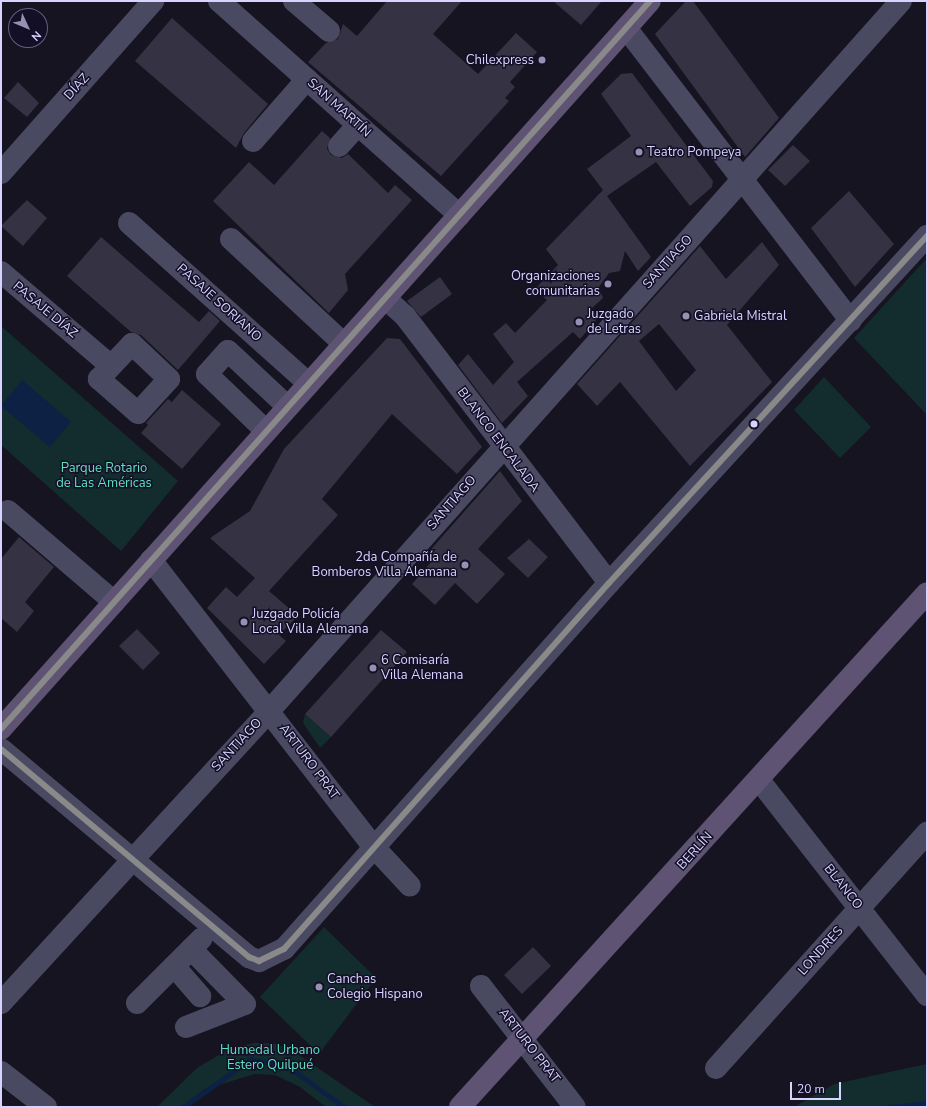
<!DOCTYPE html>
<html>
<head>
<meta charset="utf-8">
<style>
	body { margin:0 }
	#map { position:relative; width:928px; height:1108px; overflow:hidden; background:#161421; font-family:"Nunito Sans",sans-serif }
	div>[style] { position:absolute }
	.green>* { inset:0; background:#132c2d }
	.water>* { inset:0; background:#0d2144 }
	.stream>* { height:5px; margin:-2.5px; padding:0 2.5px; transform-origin:2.5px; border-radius:2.5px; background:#0d2144 }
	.building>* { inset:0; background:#343243 }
	.minor>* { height:22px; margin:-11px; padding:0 11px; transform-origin:11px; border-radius:11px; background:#4a4962 }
	.major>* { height:22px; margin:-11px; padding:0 11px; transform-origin:11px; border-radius:11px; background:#5e5373 }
	.bus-1>* { height:6px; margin:-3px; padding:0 3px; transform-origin:3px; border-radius:3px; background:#898989 }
	.dots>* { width:11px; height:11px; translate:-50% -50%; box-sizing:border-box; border:2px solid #130f26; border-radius:50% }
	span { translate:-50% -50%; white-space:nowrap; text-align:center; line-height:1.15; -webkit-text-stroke:3px #130f26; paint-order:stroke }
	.poi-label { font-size:13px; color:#d9d4ff }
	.right { translate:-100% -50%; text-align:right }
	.left { translate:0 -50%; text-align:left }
	.street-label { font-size:13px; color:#d9d4ff }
	.park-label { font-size:13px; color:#5fe0c0 }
	.frame { position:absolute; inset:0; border:2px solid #d9d4ff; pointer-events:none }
	.north { position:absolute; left:8px; top:8px; width:40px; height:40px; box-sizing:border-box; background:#130f26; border:1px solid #625e7d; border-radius:50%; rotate:134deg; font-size:11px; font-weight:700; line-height:16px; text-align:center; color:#d9d4ff }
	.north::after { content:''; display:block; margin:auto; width:14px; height:18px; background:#9591b1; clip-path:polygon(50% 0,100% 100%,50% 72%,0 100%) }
	.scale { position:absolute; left:790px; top:1082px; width:51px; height:18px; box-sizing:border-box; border:2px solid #d9d4ff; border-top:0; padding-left:5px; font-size:12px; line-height:14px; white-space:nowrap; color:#d9d4ff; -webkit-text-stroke:3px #130f26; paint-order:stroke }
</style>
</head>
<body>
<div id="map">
	<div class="green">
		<div style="clip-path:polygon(927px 258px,927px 415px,854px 338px)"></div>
		<div style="clip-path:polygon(1px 326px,178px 481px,121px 551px,1px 445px)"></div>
		<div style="clip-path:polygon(824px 377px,871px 427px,840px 458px,794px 410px)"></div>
		<div style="clip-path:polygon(305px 714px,331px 737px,320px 748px,303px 723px)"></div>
		<div style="clip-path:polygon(324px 927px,376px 978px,319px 1054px,260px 997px)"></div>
		<div style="clip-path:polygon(253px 1043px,273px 1043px,290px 1049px,375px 1107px,326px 1107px,300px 1087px,275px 1075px,255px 1074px,205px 1089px,181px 1107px,157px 1107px,197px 1068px,227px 1050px)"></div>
		<div style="clip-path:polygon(927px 1064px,927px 1107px,794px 1107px,834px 1084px)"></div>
	</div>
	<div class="water">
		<div style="clip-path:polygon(22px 380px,71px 422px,50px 447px,1px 406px)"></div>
	</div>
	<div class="stream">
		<div style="left:183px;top:1107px;width:83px;rotate:-35.2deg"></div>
		<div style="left:251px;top:1059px;width:40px;rotate:13deg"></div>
		<div style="left:290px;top:1068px;width:67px;rotate:35.8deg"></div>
		<div style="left:889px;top:1107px;width:38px;rotate:-6deg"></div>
	</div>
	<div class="building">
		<div style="clip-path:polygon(387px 1px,462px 1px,433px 34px,478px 74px,516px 33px,537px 52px,510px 82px,515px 87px,505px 98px,509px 101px,441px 176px,308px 62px,326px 43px,338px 39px,343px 24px,357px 36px)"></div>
		<div style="clip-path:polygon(553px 1px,602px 1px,581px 25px)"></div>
		<div style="clip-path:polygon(686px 1px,693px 1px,779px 118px,745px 157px,655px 34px)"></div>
		<div style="clip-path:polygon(172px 18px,268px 104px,244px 133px,236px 148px,135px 61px)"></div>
		<div style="clip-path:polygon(632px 73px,713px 181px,712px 187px,690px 206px,656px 162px,607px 196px,651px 257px,638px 271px,625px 251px,620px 271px,609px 273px,599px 287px,603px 298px,591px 309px,598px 318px,580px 339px,573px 332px,517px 382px,528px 396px,502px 423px,458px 365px,468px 354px,493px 385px,514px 362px,493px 334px,506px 323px,515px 333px,547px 300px,535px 289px,558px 265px,546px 249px,603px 190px,587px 169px,631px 136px,601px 94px,621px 74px)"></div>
		<div style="clip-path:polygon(18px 82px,39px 103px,27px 117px,4px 98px)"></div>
		<div style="clip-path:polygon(322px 131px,330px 138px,327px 149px,331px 155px,342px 158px,348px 154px,388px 193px,395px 185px,412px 200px,345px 274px,348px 290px,329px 313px,213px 201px,249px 162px,274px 185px)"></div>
		<div style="clip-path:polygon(793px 145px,810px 161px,785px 186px,768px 170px)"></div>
		<div style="clip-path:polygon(849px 191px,894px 244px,855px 287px,811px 228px)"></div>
		<div style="clip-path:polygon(27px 200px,47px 218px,23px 246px,1px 226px)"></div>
		<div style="clip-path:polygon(101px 237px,199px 322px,209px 311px,220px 321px,178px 370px,141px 335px,131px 332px,67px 276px)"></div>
		<div style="clip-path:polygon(evenodd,762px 242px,779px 265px,727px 325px,772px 382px,690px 466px,620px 382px,597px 406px,577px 384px,700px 246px,726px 279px,762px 242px,659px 324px,696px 370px,676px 391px,639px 341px,659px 324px)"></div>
		<div style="clip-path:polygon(440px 277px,452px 294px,421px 317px,407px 301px)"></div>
		<div style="clip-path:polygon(387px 338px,400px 339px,482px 447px,457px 474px,392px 414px,322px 499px,338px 515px,269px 591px,298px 616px,279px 635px,286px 641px,264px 664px,207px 608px,226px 587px,237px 597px,255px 578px,210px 538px,250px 511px,284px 449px)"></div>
		<div style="clip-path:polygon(182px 390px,221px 424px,182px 469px,141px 433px,148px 425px,146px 423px,168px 399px,172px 402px)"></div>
		<div style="clip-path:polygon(500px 471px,522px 501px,478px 549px,505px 574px,477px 604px,455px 583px,435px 605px,412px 584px,432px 561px,426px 555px)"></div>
		<div style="clip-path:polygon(19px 537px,54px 567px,25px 602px,34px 611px,17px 632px,1px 618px,1px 559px)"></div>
		<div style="clip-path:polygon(529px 539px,548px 557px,528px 578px,507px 558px)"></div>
		<div style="clip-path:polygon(137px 629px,160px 653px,143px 670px,119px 646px)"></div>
		<div style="clip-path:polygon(381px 630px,407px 652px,331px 737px,305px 714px)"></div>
		<div style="clip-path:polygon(533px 947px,551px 966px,522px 994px,504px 975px)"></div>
	</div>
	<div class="minor">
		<div style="left:219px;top:1px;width:322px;rotate:41.7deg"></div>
		<div style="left:294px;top:1px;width:46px;rotate:40.6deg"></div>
		<div style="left:626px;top:28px;width:369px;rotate:52.5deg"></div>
		<div style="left:253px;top:141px;width:82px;rotate:-48.9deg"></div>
		<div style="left:339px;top:146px;width:28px;rotate:-48deg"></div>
		<div style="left:1px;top:173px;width:230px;rotate:-48.5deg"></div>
		<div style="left:129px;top:223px;width:241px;rotate:41.8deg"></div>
		<div style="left:231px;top:239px;width:154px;rotate:42.9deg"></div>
		<div style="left:1px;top:272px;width:143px;rotate:40.5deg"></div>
		<div style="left:385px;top:298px;width:27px;rotate:42deg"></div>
		<div style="left:405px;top:316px;width:336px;rotate:52.6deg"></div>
		<div style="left:132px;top:344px;width:51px;rotate:43.4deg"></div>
		<div style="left:169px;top:379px;width:46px;rotate:132.4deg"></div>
		<div style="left:138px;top:413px;width:52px;rotate:-138.9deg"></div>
		<div style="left:99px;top:379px;width:48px;rotate:-46.7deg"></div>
		<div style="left:266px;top:431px;width:82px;rotate:-136deg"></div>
		<div style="left:207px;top:374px;width:31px;rotate:-48deg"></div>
		<div style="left:228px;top:351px;width:82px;rotate:43deg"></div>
		<div style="left:8px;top:511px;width:140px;rotate:40.6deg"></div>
		<div style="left:151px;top:560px;width:362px;rotate:52.2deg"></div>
		<div style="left:373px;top:846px;width:54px;rotate:47.2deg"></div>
		<div style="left:1px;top:749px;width:324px;rotate:40deg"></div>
		<div style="left:249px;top:957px;width:11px;rotate:22deg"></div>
		<div style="left:259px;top:961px;width:28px;rotate:-26deg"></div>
		<div style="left:284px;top:949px;width:489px;rotate:-48.4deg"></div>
		<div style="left:609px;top:583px;width:471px;rotate:-47.5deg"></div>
		<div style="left:759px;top:780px;width:273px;rotate:52deg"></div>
		<div style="left:174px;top:966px;width:40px;rotate:49deg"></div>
		<div style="left:481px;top:986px;width:153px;rotate:52.2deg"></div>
		<div style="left:1px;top:1003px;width:398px;rotate:-47.4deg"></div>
		<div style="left:270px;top:710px;width:949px;rotate:-48.33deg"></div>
		<div style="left:137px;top:1003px;width:91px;rotate:-45deg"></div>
		<div style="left:186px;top:1027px;width:63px;rotate:-21.3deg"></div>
		<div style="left:245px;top:1004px;width:77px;rotate:-134.5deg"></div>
		<div style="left:716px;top:1068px;width:316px;rotate:-48.1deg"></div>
		<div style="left:1px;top:1072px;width:57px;rotate:37.9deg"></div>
	</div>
	<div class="major">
		<div style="left:1px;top:729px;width:975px;rotate:-48.28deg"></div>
		<div style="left:460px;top:1107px;width:694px;rotate:-47.74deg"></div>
	</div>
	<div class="bus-1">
		<div style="left:1px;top:729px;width:975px;rotate:-48.28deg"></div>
		<div style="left:1px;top:749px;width:324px;rotate:40deg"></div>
		<div style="left:249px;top:957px;width:11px;rotate:22deg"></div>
		<div style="left:259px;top:961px;width:28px;rotate:-26deg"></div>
		<div style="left:284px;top:949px;width:489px;rotate:-48.4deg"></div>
		<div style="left:609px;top:583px;width:471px;rotate:-47.5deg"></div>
	</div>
	<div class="dots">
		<div style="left:542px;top:60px;background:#9591b1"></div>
		<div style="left:639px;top:152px;background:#9591b1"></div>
		<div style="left:608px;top:284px;background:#9591b1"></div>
		<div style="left:686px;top:316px;background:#9591b1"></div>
		<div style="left:579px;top:322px;background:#9591b1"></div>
		<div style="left:754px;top:424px;background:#d9d4ff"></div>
		<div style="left:465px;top:565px;background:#9591b1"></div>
		<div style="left:244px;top:622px;background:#9591b1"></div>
		<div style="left:373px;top:668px;background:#9591b1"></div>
		<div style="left:319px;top:987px;background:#9591b1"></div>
	</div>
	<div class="poi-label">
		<span class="right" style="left:534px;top:60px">Chilexpress</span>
		<span class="left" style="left:647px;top:152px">Teatro Pompeya</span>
		<span class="right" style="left:600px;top:284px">Organizaciones<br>comunitarias</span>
		<span class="left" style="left:587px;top:322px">Juzgado<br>de Letras</span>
		<span class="left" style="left:694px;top:316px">Gabriela Mistral</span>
		<span class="right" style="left:457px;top:565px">2da Compañía de<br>Bomberos Villa Alemana</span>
		<span class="left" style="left:252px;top:622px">Juzgado Policía<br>Local Villa Alemana</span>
		<span class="left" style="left:381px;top:668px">6 Comisaría<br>Villa Alemana</span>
		<span class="left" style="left:327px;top:987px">Canchas<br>Colegio Hispano</span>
	</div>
	<div class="street-label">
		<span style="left:77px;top:87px;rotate:-48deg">DÍAZ</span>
		<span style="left:339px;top:108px;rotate:42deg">SAN MARTÍN</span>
		<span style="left:668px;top:262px;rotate:-48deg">SANTIAGO</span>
		<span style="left:219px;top:303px;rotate:42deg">PASAJE SORIANO</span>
		<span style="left:45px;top:310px;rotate:40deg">PASAJE DÍAZ</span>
		<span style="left:498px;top:440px;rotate:53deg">BLANCO ENCALADA</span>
		<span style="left:452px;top:503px;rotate:-49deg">SANTIAGO</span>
		<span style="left:237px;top:745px;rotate:-47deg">SANTIAGO</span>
		<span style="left:309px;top:762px;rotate:53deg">ARTURO PRAT</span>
		<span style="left:695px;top:851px;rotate:-48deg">BERLÍN</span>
		<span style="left:843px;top:887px;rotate:52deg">BLANCO</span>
		<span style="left:821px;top:951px;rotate:-48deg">LONDRES</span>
		<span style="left:529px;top:1046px;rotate:52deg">ARTURO PRAT</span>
	</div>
	<div class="park-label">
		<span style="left:104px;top:476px">Parque Rotario<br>de Las Américas</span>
		<span style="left:270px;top:1058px">Humedal Urbano<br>Estero Quilpué</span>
	</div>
	<div class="frame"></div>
	<div class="north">N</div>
	<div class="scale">20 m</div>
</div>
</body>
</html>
